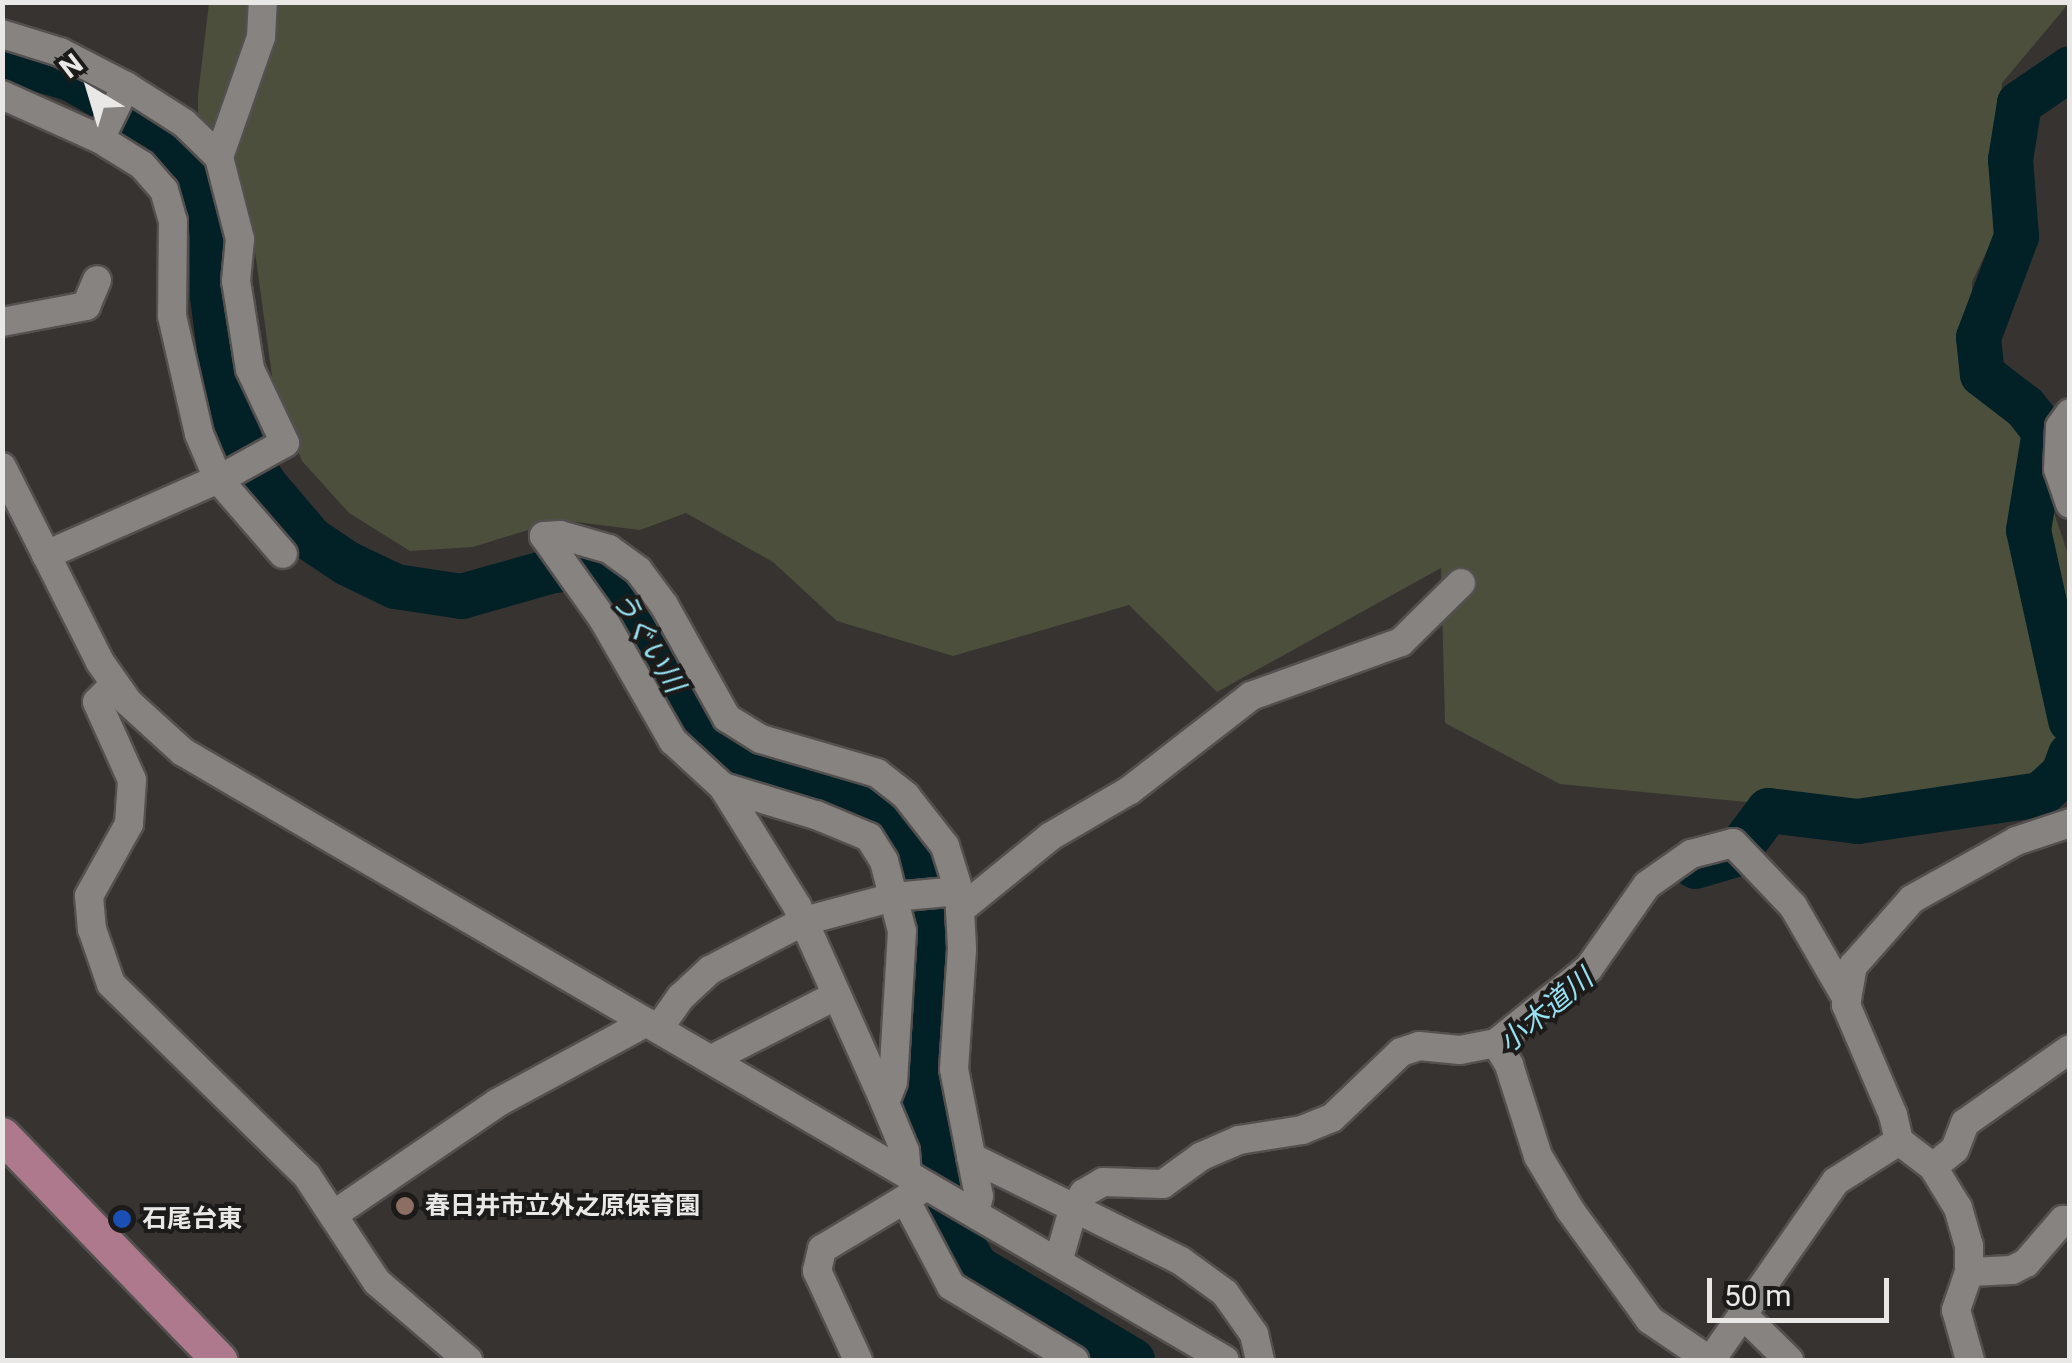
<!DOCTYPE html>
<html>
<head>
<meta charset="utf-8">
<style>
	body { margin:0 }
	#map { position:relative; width:2072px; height:1363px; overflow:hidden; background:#373331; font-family:Roboto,"Noto Sans JP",sans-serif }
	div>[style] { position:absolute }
	.green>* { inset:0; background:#4b4f3c }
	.river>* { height:45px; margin:-22.5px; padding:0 22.5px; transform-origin:22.5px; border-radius:22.5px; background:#012127 }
	.roads { filter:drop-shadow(2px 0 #53504f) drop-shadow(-2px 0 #53504f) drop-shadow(0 2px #53504f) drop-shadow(0 -2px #53504f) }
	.minor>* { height:28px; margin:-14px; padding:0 14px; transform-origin:14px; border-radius:14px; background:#878380 }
	.major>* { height:35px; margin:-17.5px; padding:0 17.5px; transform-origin:17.5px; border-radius:17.5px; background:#ae798d }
	.dots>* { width:28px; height:28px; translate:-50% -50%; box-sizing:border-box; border:5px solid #1d1b1a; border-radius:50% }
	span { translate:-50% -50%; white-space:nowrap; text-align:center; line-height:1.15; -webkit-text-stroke:8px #1d1b1a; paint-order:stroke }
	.poi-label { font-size:25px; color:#eae8e7; font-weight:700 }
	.left { translate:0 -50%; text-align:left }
	.water-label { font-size:28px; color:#96e2f2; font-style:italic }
	.frame { position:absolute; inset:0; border:5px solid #eae8e7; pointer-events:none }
	.north { position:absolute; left:40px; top:40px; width:100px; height:100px; -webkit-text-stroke:8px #1d1b1a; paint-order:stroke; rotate:322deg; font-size:28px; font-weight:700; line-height:40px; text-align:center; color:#eae8e7 }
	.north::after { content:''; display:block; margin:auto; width:35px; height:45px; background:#eae8e7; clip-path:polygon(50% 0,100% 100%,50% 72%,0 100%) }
	.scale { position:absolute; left:1707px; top:1278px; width:182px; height:45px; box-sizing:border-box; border:5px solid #eae8e7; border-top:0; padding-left:12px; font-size:30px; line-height:35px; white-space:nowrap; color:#eae8e7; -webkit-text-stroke:8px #1d1b1a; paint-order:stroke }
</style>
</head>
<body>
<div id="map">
	<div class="green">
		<div style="clip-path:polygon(209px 3px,2069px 3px,2002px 83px,1996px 232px,1972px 282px,1972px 382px,2027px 432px,2069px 557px,2069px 783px,1978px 784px,1830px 810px,1560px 784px,1445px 723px,1441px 568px,1217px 692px,1129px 605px,953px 656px,837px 621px,773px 562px,686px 513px,640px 530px,560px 520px,473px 547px,410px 551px,349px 513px,302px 461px,275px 398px,252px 230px,198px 143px,198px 95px)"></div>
	</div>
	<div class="river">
		<div style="left:2px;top:58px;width:71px;rotate:16.4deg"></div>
		<div style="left:70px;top:78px;width:105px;rotate:29.7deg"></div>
		<div style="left:161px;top:130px;width:52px;rotate:48.1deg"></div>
		<div style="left:196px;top:169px;width:32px;rotate:70deg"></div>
		<div style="left:207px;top:199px;width:34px;rotate:82deg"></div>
		<div style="left:212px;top:233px;width:63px;rotate:90deg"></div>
		<div style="left:212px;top:296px;width:108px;rotate:82.5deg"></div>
		<div style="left:226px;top:403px;width:50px;rotate:70.1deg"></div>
		<div style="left:243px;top:450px;width:40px;rotate:58deg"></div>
		<div style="left:264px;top:484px;width:72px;rotate:49.5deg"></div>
		<div style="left:311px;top:539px;width:43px;rotate:33.7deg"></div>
		<div style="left:347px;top:563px;width:53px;rotate:25.6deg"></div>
		<div style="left:395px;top:586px;width:67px;rotate:8.6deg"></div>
		<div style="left:461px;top:596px;width:96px;rotate:-15.8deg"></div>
		<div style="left:553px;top:570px;width:29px;rotate:-6deg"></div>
		<div style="left:582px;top:567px;width:27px;rotate:15deg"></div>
		<div style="left:608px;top:574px;width:187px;rotate:59deg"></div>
		<div style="left:704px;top:734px;width:65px;rotate:33.7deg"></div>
		<div style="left:758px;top:770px;width:86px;rotate:16.1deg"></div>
		<div style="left:841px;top:794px;width:54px;rotate:32.8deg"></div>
		<div style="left:886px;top:823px;width:61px;rotate:59.7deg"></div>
		<div style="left:917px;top:876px;width:34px;rotate:71deg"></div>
		<div style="left:928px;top:908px;width:194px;rotate:91.8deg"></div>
		<div style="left:922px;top:1102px;width:40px;rotate:80deg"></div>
		<div style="left:929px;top:1141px;width:108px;rotate:72.2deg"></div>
		<div style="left:962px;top:1244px;width:27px;rotate:59deg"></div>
		<div style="left:976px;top:1267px;width:182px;rotate:30.8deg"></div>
		<div style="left:2070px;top:68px;width:62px;rotate:145.5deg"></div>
		<div style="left:2019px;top:103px;width:57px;rotate:99.1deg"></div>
		<div style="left:2010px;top:159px;width:77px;rotate:85.5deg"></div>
		<div style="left:2016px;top:236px;width:108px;rotate:110.6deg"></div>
		<div style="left:1978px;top:337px;width:37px;rotate:84deg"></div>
		<div style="left:1982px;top:374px;width:54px;rotate:37.5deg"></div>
		<div style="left:2025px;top:407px;width:31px;rotate:52deg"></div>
		<div style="left:2044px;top:431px;width:100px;rotate:99.2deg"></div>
		<div style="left:2028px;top:530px;width:195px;rotate:77.5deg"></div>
		<div style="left:1695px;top:866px;width:42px;rotate:-16.7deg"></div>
		<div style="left:1735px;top:854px;width:55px;rotate:-53.1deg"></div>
		<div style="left:1768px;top:810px;width:90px;rotate:7deg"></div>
		<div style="left:1857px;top:821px;width:185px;rotate:-8.4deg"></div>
		<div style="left:2040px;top:794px;width:31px;rotate:-42deg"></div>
		<div style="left:2063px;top:773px;width:20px;rotate:-70deg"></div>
	</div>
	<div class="roads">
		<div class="minor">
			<div style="left:2px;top:34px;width:61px;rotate:17.2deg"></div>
			<div style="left:60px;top:52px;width:74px;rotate:27.3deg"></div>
			<div style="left:126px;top:86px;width:69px;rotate:32.5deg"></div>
			<div style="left:184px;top:123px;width:49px;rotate:44.2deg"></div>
			<div style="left:2px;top:95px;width:107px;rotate:24.2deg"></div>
			<div style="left:100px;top:139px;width:49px;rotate:31.8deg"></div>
			<div style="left:142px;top:165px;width:33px;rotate:49deg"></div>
			<div style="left:164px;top:190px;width:32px;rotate:74deg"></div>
			<div style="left:173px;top:221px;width:95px;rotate:90.6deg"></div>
			<div style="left:172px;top:316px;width:121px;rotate:77.1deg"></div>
			<div style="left:199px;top:434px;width:49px;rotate:67.1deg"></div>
			<div style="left:218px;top:479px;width:99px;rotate:49.1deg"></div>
			<div style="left:100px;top:139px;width:59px;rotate:-63.9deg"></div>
			<div style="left:2px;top:322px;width:86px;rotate:-10.8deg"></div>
			<div style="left:86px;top:306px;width:28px;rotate:-67deg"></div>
			<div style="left:2070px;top:413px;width:17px;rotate:126deg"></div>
			<div style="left:2060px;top:427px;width:42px;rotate:92.7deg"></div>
			<div style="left:2058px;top:469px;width:37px;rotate:71deg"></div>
			<div style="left:2px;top:467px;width:218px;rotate:63.3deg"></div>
			<div style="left:100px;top:662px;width:49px;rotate:55deg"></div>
			<div style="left:128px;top:702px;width:74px;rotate:42.3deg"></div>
			<div style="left:183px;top:752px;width:1206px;rotate:30.26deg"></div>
			<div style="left:544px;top:536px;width:16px;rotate:-4deg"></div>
			<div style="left:560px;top:535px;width:51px;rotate:15.9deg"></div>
			<div style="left:609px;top:549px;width:36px;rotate:36deg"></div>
			<div style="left:638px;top:570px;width:44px;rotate:53.4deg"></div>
			<div style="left:664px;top:605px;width:129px;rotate:60.9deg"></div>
			<div style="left:727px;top:718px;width:40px;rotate:32deg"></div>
			<div style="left:761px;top:739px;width:121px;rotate:16.3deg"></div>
			<div style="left:877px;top:773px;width:37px;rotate:38deg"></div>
			<div style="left:906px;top:796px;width:63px;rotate:52deg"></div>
			<div style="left:945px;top:846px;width:47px;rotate:72.7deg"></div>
			<div style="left:959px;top:891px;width:58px;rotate:87deg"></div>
			<div style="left:962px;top:949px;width:120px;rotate:93.8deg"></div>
			<div style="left:954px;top:1069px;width:129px;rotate:78.9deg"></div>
			<div style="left:979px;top:1196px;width:18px;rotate:103deg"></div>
			<div style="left:544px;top:536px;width:102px;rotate:54.6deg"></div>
			<div style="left:603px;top:619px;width:141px;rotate:60.2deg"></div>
			<div style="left:673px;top:741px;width:68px;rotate:42.6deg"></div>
			<div style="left:723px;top:787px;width:140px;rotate:58.1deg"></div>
			<div style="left:797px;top:906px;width:216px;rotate:65.9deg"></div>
			<div style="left:885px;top:1103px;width:52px;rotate:67.4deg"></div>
			<div style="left:905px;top:1151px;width:23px;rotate:85deg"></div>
			<div style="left:46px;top:555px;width:198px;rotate:-23.8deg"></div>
			<div style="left:227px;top:475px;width:66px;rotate:-28.9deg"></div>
			<div style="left:285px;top:443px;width:82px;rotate:-115.3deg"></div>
			<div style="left:250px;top:369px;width:89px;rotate:-99deg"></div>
			<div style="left:236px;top:281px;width:42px;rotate:-84.6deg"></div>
			<div style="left:240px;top:239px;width:85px;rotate:-104.4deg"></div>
			<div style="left:219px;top:157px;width:127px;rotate:-70.7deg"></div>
			<div style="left:261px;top:37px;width:35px;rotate:-87deg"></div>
			<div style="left:115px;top:684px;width:25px;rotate:135deg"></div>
			<div style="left:97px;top:702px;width:85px;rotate:65.8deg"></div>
			<div style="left:132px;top:780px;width:44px;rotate:93.9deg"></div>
			<div style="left:129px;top:824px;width:82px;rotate:119.1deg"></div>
			<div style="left:89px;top:896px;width:33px;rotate:85deg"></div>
			<div style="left:92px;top:929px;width:58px;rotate:70.9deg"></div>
			<div style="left:111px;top:984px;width:274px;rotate:44.4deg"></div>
			<div style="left:307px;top:1176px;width:127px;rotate:56.6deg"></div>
			<div style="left:377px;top:1282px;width:120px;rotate:40.6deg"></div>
			<div style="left:723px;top:787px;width:97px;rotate:16.8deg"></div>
			<div style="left:816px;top:815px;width:57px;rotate:22.5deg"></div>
			<div style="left:869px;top:837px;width:28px;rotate:58deg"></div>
			<div style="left:884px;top:861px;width:72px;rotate:75.6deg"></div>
			<div style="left:902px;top:931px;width:151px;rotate:93.4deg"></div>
			<div style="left:893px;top:1082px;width:22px;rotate:111deg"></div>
			<div style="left:960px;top:910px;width:117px;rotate:-39.1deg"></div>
			<div style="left:1051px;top:836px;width:91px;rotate:-30.2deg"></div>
			<div style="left:1130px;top:790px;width:153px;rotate:-37.8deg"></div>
			<div style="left:1251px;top:696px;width:159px;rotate:-19.8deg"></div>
			<div style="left:1401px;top:642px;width:84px;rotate:-44.5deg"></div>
			<div style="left:659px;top:1028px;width:38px;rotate:-55deg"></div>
			<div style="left:681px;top:997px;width:40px;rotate:-43deg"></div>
			<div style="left:710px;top:970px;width:106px;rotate:-27.5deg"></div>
			<div style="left:804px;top:921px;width:93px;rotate:-14.9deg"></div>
			<div style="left:894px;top:897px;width:65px;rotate:-5.3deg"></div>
			<div style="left:1496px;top:1043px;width:26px;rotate:59deg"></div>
			<div style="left:1509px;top:1065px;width:96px;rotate:72.3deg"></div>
			<div style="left:1538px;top:1156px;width:63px;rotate:59.3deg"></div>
			<div style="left:1570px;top:1210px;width:136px;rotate:54deg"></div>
			<div style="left:1650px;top:1320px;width:71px;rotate:34.1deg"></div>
			<div style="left:712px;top:1059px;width:140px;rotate:-27.1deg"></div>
			<div style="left:971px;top:1157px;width:234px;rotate:26.3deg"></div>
			<div style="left:1181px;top:1261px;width:54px;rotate:36deg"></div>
			<div style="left:1225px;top:1293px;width:50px;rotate:54.7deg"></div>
			<div style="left:1254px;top:1334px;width:27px;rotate:77deg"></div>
			<div style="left:1933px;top:1167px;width:28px;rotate:-39deg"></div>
			<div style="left:1955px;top:1149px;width:28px;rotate:-69deg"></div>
			<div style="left:1965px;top:1123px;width:128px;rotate:-35.2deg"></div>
			<div style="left:905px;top:1199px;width:98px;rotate:62.1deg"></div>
			<div style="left:951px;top:1286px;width:144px;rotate:31deg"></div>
			<div style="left:333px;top:1215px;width:199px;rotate:-34.3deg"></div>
			<div style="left:497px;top:1103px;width:170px;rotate:-28.4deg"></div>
			<div style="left:1058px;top:1262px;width:54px;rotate:-73.9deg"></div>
			<div style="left:1073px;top:1210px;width:20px;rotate:-57deg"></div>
			<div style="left:1084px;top:1193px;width:22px;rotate:-30deg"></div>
			<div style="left:1103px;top:1182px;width:60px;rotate:1.9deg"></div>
			<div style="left:1163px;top:1184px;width:48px;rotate:-35.7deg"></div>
			<div style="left:1202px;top:1156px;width:40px;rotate:-23.4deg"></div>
			<div style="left:1239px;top:1140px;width:64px;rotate:-9deg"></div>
			<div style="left:1302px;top:1130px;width:32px;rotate:-22deg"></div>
			<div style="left:1332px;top:1118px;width:95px;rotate:-43.7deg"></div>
			<div style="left:1401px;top:1052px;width:19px;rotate:-18deg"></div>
			<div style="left:1419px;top:1046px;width:41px;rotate:5.6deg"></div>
			<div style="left:1460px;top:1050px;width:37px;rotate:-11deg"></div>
			<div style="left:1496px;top:1043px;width:119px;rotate:-38.9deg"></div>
			<div style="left:1589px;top:968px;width:101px;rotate:-55.1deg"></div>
			<div style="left:1647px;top:885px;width:54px;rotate:-35.2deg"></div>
			<div style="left:1691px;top:854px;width:43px;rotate:-14.7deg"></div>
			<div style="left:1733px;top:843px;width:87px;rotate:46.4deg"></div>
			<div style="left:1793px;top:906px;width:108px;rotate:59.9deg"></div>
			<div style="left:1969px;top:1272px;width:43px;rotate:-2.7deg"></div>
			<div style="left:2012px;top:1270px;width:16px;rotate:-27deg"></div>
			<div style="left:2026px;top:1263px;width:57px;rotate:-49.3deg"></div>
			<div style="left:2063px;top:1220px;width:7px;rotate:8deg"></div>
			<div style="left:1742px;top:1314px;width:66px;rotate:44.4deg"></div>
			<div style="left:858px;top:1360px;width:98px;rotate:-114.7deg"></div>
			<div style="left:817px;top:1271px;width:23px;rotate:-77deg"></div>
			<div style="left:822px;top:1249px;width:122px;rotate:-31deg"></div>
			<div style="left:1711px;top:1360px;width:218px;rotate:-55.1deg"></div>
			<div style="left:1836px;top:1181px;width:75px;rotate:-32.4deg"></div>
			<div style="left:1970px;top:1360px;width:52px;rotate:-105.6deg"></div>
			<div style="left:1956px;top:1310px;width:40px;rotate:-71.1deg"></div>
			<div style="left:1969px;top:1272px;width:26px;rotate:-90deg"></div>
			<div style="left:1969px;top:1246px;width:40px;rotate:-106deg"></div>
			<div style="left:1958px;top:1208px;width:48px;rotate:-121.4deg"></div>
			<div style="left:1933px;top:1167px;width:43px;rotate:-142.6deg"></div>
			<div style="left:1899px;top:1141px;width:27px;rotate:-103deg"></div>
			<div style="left:1893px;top:1115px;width:120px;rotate:-113.1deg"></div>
			<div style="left:1846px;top:1005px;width:40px;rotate:-80deg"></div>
			<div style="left:1853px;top:966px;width:89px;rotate:-48.6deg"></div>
			<div style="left:1912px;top:899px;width:119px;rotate:-29.1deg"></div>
			<div style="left:2016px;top:841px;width:57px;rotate:-18.4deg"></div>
		</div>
		<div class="major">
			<div style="left:2px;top:1135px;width:313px;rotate:46deg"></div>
		</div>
	</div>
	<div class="dots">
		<div style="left:405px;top:1206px;background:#8d6e63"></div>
		<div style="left:122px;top:1219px;background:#1a4fb4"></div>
	</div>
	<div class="poi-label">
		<span class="left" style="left:425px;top:1206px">春日井市立外之原保育園</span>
		<span class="left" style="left:142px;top:1219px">石尾台東</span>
	</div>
	<div class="water-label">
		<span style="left:648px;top:642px;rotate:59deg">うぐい川</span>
		<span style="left:1546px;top:1011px;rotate:-40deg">小木道川</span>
	</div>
	<div class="frame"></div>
	<div class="north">N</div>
	<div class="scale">50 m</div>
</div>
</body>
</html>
